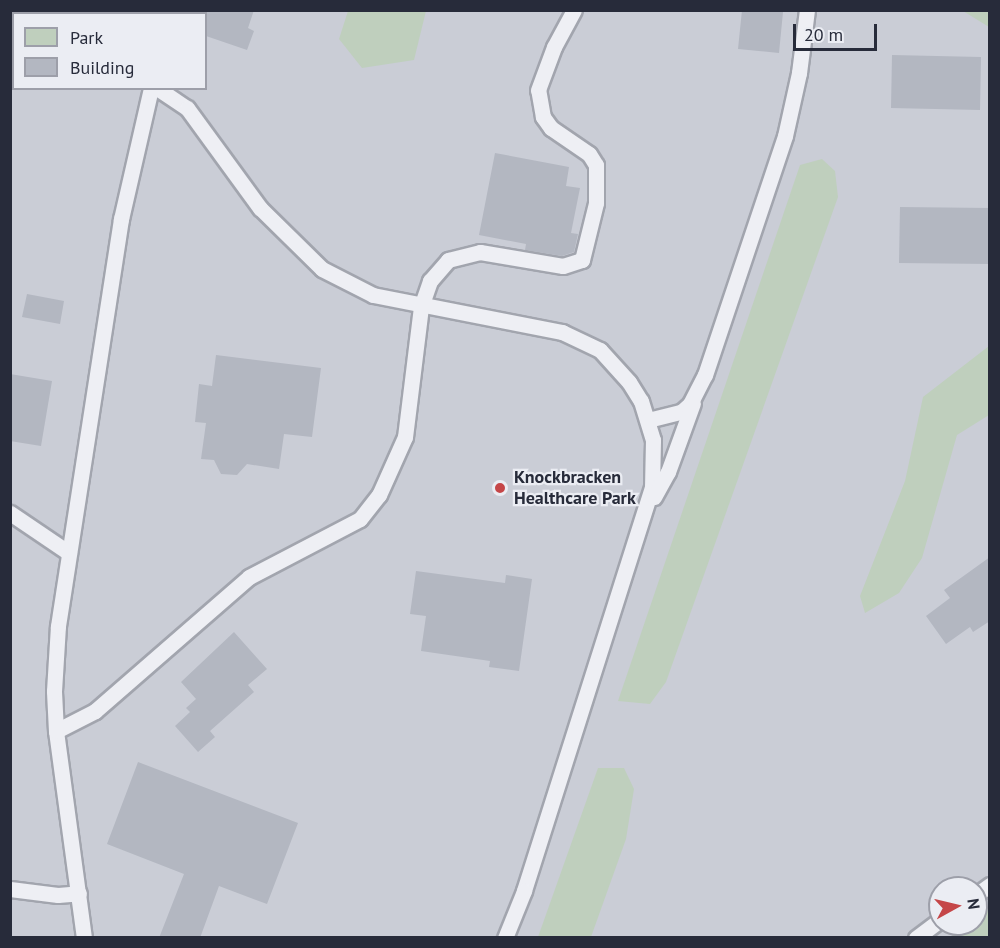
<!DOCTYPE html>
<html>
<head>
<meta charset="utf-8">
<style>
	body { margin:0 }
	#map { position:relative; width:1000px; height:948px; overflow:hidden; background:#dcdee5; font-family:"PT Sans",sans-serif }
	div>[style] { position:absolute }
	.built>* { inset:0; background:#cacdd6 }
	.green>* { inset:0; background:#bfcfbd }
	.building>* { inset:0; background:#b3b7c1 }
	.roads { filter:drop-shadow(2px 0 #a2a5ae) drop-shadow(-2px 0 #a2a5ae) drop-shadow(0 2px #a2a5ae) drop-shadow(0 -2px #a2a5ae) }
	.service>* { height:15px; margin:-7.5px; padding:0 7.5px; transform-origin:7.5px; border-radius:7.5px; background:#eeeff4 }
	.dots>* { width:16px; height:16px; translate:-50% -50%; box-sizing:border-box; border:3px solid #ebedf3; border-radius:50% }
	span { translate:-50% -50%; white-space:nowrap; text-align:center; line-height:1.15; -webkit-text-stroke:4.5px #ebedf3; paint-order:stroke }
	.poi-label { font-size:18px; color:#272b3a; font-weight:700 }
	.left { translate:0 -50%; text-align:left }
	.frame { position:absolute; inset:0; border:12px solid #272b3a; pointer-events:none }
	.legend { position:absolute; left:12px; top:12px; width:195px; height:78px; box-sizing:border-box; background:#ebedf3; border:2px solid #9d9fa9; margin:0; padding:8px 10px; list-style:none; font-size:18px; color:#272b3a }
	.legend li { display:flex; align-items:center; gap:12px; height:30px }
	.legend b { width:30px; border:2px solid #9d9fa9 }
	.north { position:absolute; left:928px; top:876px; width:60px; height:60px; box-sizing:border-box; background:#ebedf3; border:2px solid #9d9fa9; border-radius:50%; rotate:82deg; font-size:16px; font-weight:700; line-height:24px; text-align:center; color:#272b3a }
	.north::after { content:''; display:block; margin:auto; width:21px; height:27px; background:#c54648; clip-path:polygon(50% 0,100% 100%,50% 72%,0 100%) }
	.scale { position:absolute; left:793px; top:24px; width:84px; height:27px; box-sizing:border-box; border:3px solid #272b3a; border-top:0; padding-left:8px; font-size:18px; line-height:21px; white-space:nowrap; color:#272b3a; -webkit-text-stroke:4px #ebedf3; paint-order:stroke }
</style>
</head>
<body>
<div id="map">
	<div class="built">
		<div style="clip-path:polygon(evenodd,11px 11px,989px 11px,989px 937px,11px 937px,11px 11px,14px 14px,206px 14px,206px 88px,14px 88px,14px 14px,11px 11px,940px 888px,976px 888px,976px 924px,940px 924px,940px 888px)"></div>
	</div>
	<div class="green">
		<div style="clip-path:polygon(348px 11px,426px 11px,414px 60px,362px 68px,339px 39px)"></div>
		<div style="clip-path:polygon(963px 11px,989px 11px,989px 27px)"></div>
		<div style="clip-path:polygon(822px 159px,835px 171px,838px 197px,666px 682px,650px 704px,618px 701px,800px 165px)"></div>
		<div style="clip-path:polygon(989px 346px,989px 415px,957px 435px,922px 558px,899px 593px,865px 613px,860px 596px,905px 481px,923px 397px)"></div>
		<div style="clip-path:polygon(598px 768px,624px 768px,634px 789px,626px 839px,591px 937px,538px 937px)"></div>
		<div style="clip-path:polygon(989px 909px,989px 937px,950px 937px,969px 924px,976px 924px,976px 919px)"></div>
	</div>
	<div class="building">
		<div style="clip-path:polygon(206px 10px,254px 10px,248px 28px,254px 31px,247px 50px,206px 36px)"></div>
		<div style="clip-path:polygon(742px 10px,783px 12px,779px 53px,738px 49px)"></div>
		<div style="clip-path:polygon(892px 55px,981px 57px,980px 110px,891px 108px)"></div>
		<div style="clip-path:polygon(495px 153px,569px 167px,566px 186px,580px 188px,571px 233px,578px 234px,574px 252px,562px 256px,525px 250px,526px 244px,479px 235px)"></div>
		<div style="clip-path:polygon(900px 207px,990px 208px,990px 264px,899px 263px)"></div>
		<div style="clip-path:polygon(27px 294px,64px 301px,60px 324px,22px 317px)"></div>
		<div style="clip-path:polygon(216px 355px,321px 368px,312px 437px,284px 434px,279px 469px,247px 464px,237px 475px,221px 474px,214px 460px,201px 459px,206px 423px,195px 422px,199px 384px,212px 386px)"></div>
		<div style="clip-path:polygon(10px 374px,52px 381px,41px 446px,10px 441px)"></div>
		<div style="clip-path:polygon(990px 557px,990px 621px,973px 632px,970px 627px,946px 644px,926px 616px,950px 598px,944px 590px)"></div>
		<div style="clip-path:polygon(416px 571px,505px 583px,506px 575px,532px 579px,519px 671px,489px 667px,490px 661px,421px 651px,426px 616px,410px 614px)"></div>
		<div style="clip-path:polygon(234px 632px,267px 669px,248px 685px,254px 692px,210px 731px,215px 737px,198px 752px,175px 726px,190px 712px,186px 708px,196px 699px,181px 682px)"></div>
		<div style="clip-path:polygon(138px 762px,298px 823px,267px 904px,219px 886px,200px 938px,159px 938px,184px 874px,107px 844px)"></div>
	</div>
	<div class="roads">
		<div class="service">
			<div style="left:94px;top:10px;width:4px;rotate:76deg"></div>
			<div style="left:175px;top:14px;width:4px;rotate:-76deg"></div>
			<div style="left:157px;top:88px;width:36px;rotate:34deg"></div>
			<div style="left:187px;top:108px;width:124px;rotate:53.9deg"></div>
			<div style="left:260px;top:208px;width:87px;rotate:44.5deg"></div>
			<div style="left:322px;top:269px;width:57px;rotate:27deg"></div>
			<div style="left:373px;top:295px;width:193px;rotate:11.1deg"></div>
			<div style="left:562px;top:332px;width:42px;rotate:25.3deg"></div>
			<div style="left:600px;top:350px;width:43px;rotate:47.8deg"></div>
			<div style="left:629px;top:382px;width:22px;rotate:58deg"></div>
			<div style="left:641px;top:401px;width:41px;rotate:72.9deg"></div>
			<div style="left:653px;top:440px;width:47px;rotate:91.2deg"></div>
			<div style="left:652px;top:487px;width:424px;rotate:107.6deg"></div>
			<div style="left:524px;top:891px;width:51px;rotate:112deg"></div>
			<div style="left:648px;top:420px;width:34px;rotate:-14deg"></div>
			<div style="left:681px;top:412px;width:12px;rotate:-42deg"></div>
			<div style="left:690px;top:404px;width:33px;rotate:-63deg"></div>
			<div style="left:705px;top:375px;width:252px;rotate:-71.5deg"></div>
			<div style="left:785px;top:136px;width:65px;rotate:-77.5deg"></div>
			<div style="left:799px;top:73px;width:64px;rotate:-82.8deg"></div>
			<div style="left:654px;top:497px;width:29px;rotate:-61deg"></div>
			<div style="left:668px;top:472px;width:73px;rotate:-70.1deg"></div>
			<div style="left:10px;top:513px;width:71px;rotate:34.1deg"></div>
			<div style="left:56px;top:731px;width:44px;rotate:-27.1deg"></div>
			<div style="left:95px;top:711px;width:204px;rotate:-41deg"></div>
			<div style="left:249px;top:577px;width:125px;rotate:-27.6deg"></div>
			<div style="left:360px;top:519px;width:31px;rotate:-52deg"></div>
			<div style="left:379px;top:495px;width:64px;rotate:-65.9deg"></div>
			<div style="left:405px;top:437px;width:131px;rotate:-83deg"></div>
			<div style="left:421px;top:307px;width:28px;rotate:-71deg"></div>
			<div style="left:430px;top:281px;width:28px;rotate:-49deg"></div>
			<div style="left:448px;top:260px;width:33px;rotate:-14deg"></div>
			<div style="left:480px;top:252px;width:84px;rotate:9.6deg"></div>
			<div style="left:563px;top:266px;width:20px;rotate:-18deg"></div>
			<div style="left:582px;top:260px;width:59px;rotate:-76.2deg"></div>
			<div style="left:596px;top:203px;width:38px;rotate:-90deg"></div>
			<div style="left:596px;top:165px;width:13px;rotate:-122deg"></div>
			<div style="left:589px;top:154px;width:46px;rotate:-145.6deg"></div>
			<div style="left:551px;top:128px;width:14px;rotate:-126deg"></div>
			<div style="left:543px;top:117px;width:27px;rotate:-100deg"></div>
			<div style="left:538px;top:90px;width:46px;rotate:-69.6deg"></div>
			<div style="left:554px;top:47px;width:42px;rotate:-61.6deg"></div>
			<div style="left:10px;top:889px;width:48px;rotate:7.1deg"></div>
			<div style="left:58px;top:895px;width:21px;rotate:-5deg"></div>
			<div style="left:976px;top:895px;width:17px;rotate:-36deg"></div>
			<div style="left:84px;top:938px;width:209px;rotate:-97.7deg"></div>
			<div style="left:56px;top:731px;width:40px;rotate:-92.9deg"></div>
			<div style="left:54px;top:691px;width:65px;rotate:-86.5deg"></div>
			<div style="left:58px;top:626px;width:412px;rotate:-81.2deg"></div>
			<div style="left:121px;top:219px;width:134px;rotate:-77.1deg"></div>
			<div style="left:916px;top:938px;width:30px;rotate:-37deg"></div>
		</div>
	</div>
	<div class="dots">
		<div style="left:500px;top:488px;background:#c54648"></div>
	</div>
	<div class="poi-label">
		<span class="left" style="left:514px;top:488px">Knockbracken<br>Healthcare Park</span>
	</div>
	<div class="frame"></div>
	<ul class="legend">
	<li><b style="height:16px;background:#bfcfbd"></b>Park</li>
	<li><b style="height:16px;background:#b3b7c1"></b>Building</li>
	</ul>
	<div class="north">N</div>
	<div class="scale">20 m</div>
</div>
</body>
</html>
